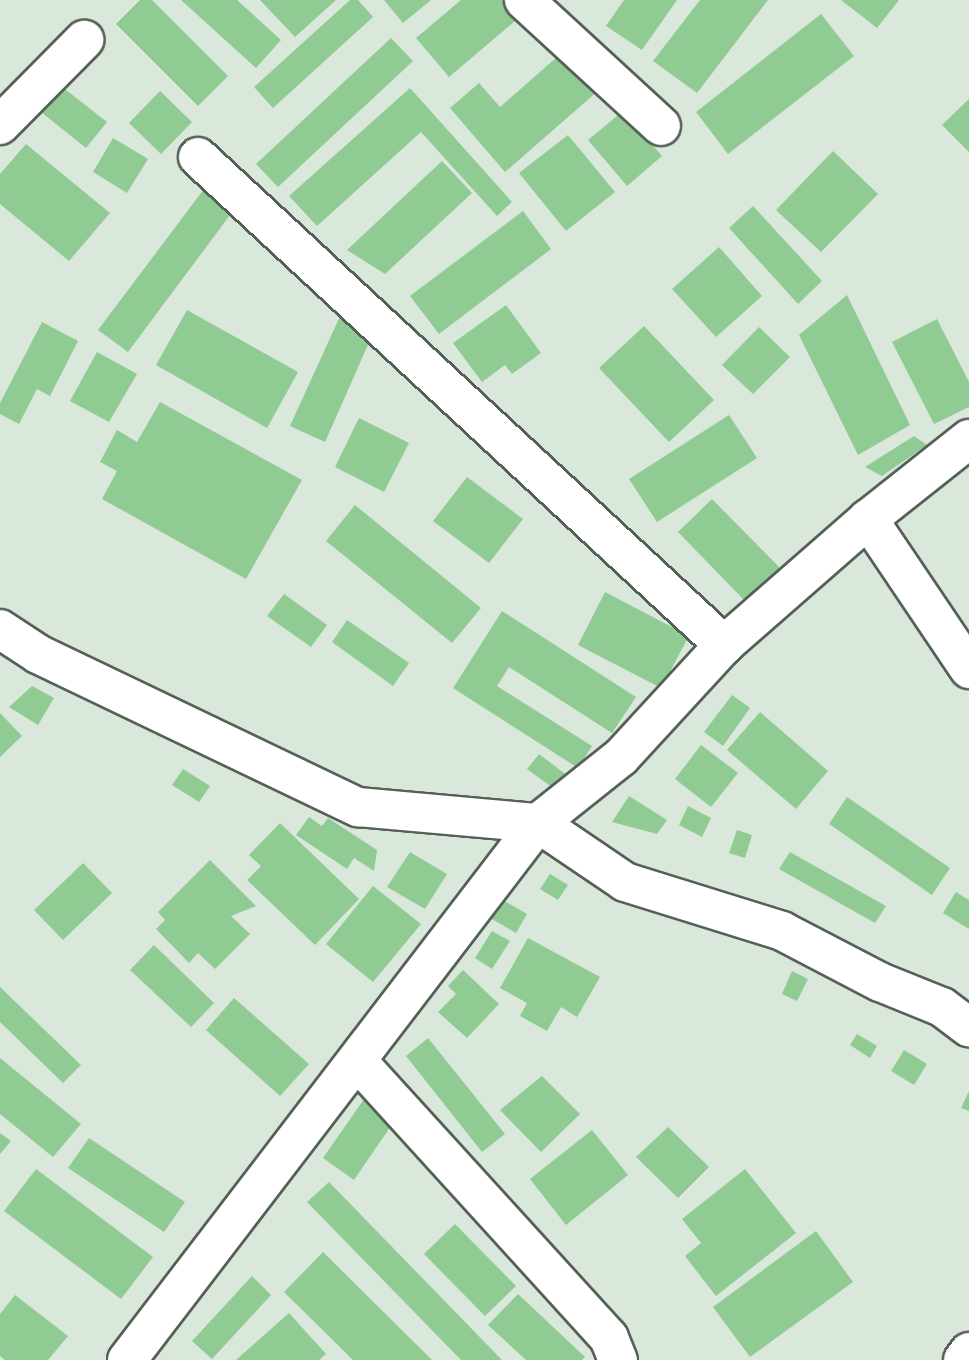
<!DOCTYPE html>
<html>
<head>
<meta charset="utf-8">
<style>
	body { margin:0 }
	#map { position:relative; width:969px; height:1360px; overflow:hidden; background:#dae7db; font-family:"Roboto Serif",serif }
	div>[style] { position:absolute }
	.building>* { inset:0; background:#90cb94 }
	.roads { filter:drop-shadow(2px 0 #556056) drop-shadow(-2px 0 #556056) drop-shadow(0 2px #556056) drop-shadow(0 -2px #556056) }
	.street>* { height:38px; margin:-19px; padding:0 19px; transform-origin:19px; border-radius:19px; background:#fff }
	span { translate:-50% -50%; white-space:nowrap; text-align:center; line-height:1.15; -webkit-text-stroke:5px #dae7db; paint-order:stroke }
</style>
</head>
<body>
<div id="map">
	<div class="building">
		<div style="clip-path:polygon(140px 0,152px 0,228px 76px,198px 106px,116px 24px)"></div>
		<div style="clip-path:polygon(181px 0,237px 0,281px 40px,256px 68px)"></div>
		<div style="clip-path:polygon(260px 0,336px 0,295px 37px)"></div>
		<div style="clip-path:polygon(350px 0,358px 0,373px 17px,273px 108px,254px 87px)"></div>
		<div style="clip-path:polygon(384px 0,431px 0,403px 23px)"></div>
		<div style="clip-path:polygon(461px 0,507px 0,521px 16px,449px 77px,416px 38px)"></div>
		<div style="clip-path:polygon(624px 0,677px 0,642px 50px,606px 26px)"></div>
		<div style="clip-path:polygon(700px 0,768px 0,697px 93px,653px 61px)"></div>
		<div style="clip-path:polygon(841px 0,899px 0,877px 28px)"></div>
		<div style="clip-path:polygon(821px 14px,854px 56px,728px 154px,696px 112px)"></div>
		<div style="clip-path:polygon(391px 38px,413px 61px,278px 187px,256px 164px)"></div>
		<div style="clip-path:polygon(565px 50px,599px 90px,505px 172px,450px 108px,479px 83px,500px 107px)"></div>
		<div style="clip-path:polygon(61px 86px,107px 122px,86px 148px,41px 112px)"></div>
		<div style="clip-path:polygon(410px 88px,512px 202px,497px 216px,421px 132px,317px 226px,289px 196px)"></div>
		<div style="clip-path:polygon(160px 91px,192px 122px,161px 154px,129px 123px)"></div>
		<div style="clip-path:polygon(969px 99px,969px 152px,942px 125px)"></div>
		<div style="clip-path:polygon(623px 111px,662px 156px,627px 186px,588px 140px)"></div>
		<div style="clip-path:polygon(568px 135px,615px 192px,566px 231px,519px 173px)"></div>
		<div style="clip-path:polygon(113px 138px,148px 159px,127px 193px,93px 172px)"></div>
		<div style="clip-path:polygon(26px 144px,110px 213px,69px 261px,0 204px,0 174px)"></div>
		<div style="clip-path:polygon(833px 151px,878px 194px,821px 252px,776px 210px)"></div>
		<div style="clip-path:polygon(442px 161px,472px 193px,385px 274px,347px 250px)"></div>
		<div style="clip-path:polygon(204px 189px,233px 211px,128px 352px,98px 330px)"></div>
		<div style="clip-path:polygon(753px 206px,822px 281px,798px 304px,729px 228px)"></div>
		<div style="clip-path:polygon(523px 211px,551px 249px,439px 334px,410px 296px)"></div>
		<div style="clip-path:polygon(719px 247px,762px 296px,716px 337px,672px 289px)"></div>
		<div style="clip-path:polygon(847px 295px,910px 425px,858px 455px,799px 335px)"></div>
		<div style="clip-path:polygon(506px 305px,541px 353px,512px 374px,505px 365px,482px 382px,453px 343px)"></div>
		<div style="clip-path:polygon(187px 310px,298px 372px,267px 428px,156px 365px)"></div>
		<div style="clip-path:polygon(341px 314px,375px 329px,325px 442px,290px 426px)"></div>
		<div style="clip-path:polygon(937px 319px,969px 382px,969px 407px,934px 424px,892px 342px)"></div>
		<div style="clip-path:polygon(42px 322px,78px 341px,50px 396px,37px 389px,19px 424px,0 414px,0 403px)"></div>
		<div style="clip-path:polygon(644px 326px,714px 400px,669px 442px,599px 368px)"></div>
		<div style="clip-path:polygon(759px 327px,790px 357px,753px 394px,722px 365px)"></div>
		<div style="clip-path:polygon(97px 352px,137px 374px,109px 422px,70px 401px)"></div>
		<div style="clip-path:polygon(160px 402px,302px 480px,246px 579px,102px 499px,117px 471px,100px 462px,117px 430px,137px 442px)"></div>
		<div style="clip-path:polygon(729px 415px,757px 458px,657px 522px,629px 479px)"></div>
		<div style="clip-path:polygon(359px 418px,409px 443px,384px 492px,335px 467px)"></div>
		<div style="clip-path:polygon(914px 436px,927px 445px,882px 476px,865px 467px)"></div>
		<div style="clip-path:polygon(467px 477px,523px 519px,489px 563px,433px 521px)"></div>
		<div style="clip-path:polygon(712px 499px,780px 568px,746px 602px,678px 532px)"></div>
		<div style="clip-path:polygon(355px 505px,481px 608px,452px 643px,326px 541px)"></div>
		<div style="clip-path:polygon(605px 592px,689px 636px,661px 688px,578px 645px)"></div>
		<div style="clip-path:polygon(284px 594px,327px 625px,311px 647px,267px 616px)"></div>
		<div style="clip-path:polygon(502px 611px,636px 697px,612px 733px,509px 667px,497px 686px,592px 746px,578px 768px,453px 688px)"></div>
		<div style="clip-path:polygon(347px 620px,409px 663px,393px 686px,332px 642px)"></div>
		<div style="clip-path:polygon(32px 686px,54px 698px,38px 725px,9px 707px)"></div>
		<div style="clip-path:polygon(732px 695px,750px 708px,723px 746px,704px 732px)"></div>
		<div style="clip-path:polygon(760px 712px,828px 771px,796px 809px,727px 750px)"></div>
		<div style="clip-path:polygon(0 713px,22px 736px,0 757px)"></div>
		<div style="clip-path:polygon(701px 745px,738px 773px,711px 807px,675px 779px)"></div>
		<div style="clip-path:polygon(539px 754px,568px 776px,557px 791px,527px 769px)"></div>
		<div style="clip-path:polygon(183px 769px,210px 786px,199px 802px,172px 785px)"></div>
		<div style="clip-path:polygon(629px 796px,667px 820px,657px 834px,612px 822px)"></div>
		<div style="clip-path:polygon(847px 797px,950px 868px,932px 895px,829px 824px)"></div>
		<div style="clip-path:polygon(688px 806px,711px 818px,702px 837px,679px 825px)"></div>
		<div style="clip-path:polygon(309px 817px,322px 826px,328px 818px,377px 850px,374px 871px,354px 858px,347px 869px,296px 835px)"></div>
		<div style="clip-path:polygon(280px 823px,359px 899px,315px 945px,247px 880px,261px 866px,249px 855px)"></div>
		<div style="clip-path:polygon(737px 830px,752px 835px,745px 858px,729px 853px)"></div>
		<div style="clip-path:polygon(410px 852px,447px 874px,425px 909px,387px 887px)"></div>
		<div style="clip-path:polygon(790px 852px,886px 906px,875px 923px,779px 869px)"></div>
		<div style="clip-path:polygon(210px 860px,256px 906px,231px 916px,250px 934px,215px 969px,198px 953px,189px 963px,156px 929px,165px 920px,158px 912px)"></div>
		<div style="clip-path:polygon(83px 863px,112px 893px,63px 940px,34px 910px)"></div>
		<div style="clip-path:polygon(550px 874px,568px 885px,558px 900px,540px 889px)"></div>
		<div style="clip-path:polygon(373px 886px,421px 924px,373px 982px,326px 944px)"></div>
		<div style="clip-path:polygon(956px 892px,969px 900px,969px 929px,943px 913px)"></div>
		<div style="clip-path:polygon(501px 899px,527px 914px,516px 933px,490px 918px)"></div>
		<div style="clip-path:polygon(492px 931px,510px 941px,492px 969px,475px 958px)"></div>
		<div style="clip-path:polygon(528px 938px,600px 977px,577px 1017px,561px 1007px,547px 1031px,520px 1016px,527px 1003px,500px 988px)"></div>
		<div style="clip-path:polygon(154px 945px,214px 1003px,191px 1027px,130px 970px)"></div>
		<div style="clip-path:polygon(463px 970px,499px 1004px,467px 1038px,438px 1012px,456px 994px,448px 986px)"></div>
		<div style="clip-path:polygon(792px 971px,808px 979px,797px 1001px,782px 994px)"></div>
		<div style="clip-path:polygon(0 987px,81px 1065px,63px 1083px,0 1022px)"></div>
		<div style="clip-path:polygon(234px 998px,309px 1064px,280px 1096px,206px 1030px)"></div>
		<div style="clip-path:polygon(857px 1034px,877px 1046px,870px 1058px,850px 1045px)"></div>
		<div style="clip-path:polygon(428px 1038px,505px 1134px,482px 1152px,406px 1056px)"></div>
		<div style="clip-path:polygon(904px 1050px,927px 1064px,914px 1085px,891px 1071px)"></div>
		<div style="clip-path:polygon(0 1058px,81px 1124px,53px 1157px,0 1114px)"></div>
		<div style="clip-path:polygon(542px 1076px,580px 1114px,541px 1152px,500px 1110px)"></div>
		<div style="clip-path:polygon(969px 1091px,969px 1111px,961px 1108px)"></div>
		<div style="clip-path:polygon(364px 1099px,395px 1120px,354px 1180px,323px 1158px)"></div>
		<div style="clip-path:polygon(668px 1127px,709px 1167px,678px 1198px,636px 1157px)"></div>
		<div style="clip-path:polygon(592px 1130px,628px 1175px,566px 1225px,530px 1179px)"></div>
		<div style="clip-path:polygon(0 1133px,11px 1141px,0 1154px)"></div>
		<div style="clip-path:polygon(89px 1138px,185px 1202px,164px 1232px,68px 1168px)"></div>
		<div style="clip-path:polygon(36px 1169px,153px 1257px,121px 1299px,4px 1211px)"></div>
		<div style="clip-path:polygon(745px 1169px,796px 1233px,716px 1296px,685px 1256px,701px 1243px,682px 1219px)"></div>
		<div style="clip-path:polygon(329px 1182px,502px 1360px,461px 1360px,307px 1202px)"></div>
		<div style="clip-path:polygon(455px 1224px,516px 1286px,485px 1316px,424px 1254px)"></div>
		<div style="clip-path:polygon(816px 1231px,853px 1282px,750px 1357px,713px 1307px)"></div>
		<div style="clip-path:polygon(323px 1252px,432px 1360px,353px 1360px,284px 1292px)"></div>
		<div style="clip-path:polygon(252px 1276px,271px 1295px,212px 1359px,192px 1341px)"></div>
		<div style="clip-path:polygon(518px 1294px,585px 1357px,582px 1360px,526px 1360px,488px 1325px)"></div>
		<div style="clip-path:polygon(15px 1295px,68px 1336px,48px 1360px,5px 1360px,0 1356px,0 1314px)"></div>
		<div style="clip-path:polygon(289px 1313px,326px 1354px,319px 1360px,236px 1360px)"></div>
	</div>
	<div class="roads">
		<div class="street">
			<div style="left:524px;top:0;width:186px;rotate:42.6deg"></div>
			<div style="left:0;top:125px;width:120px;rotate:-45.3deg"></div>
			<div style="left:198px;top:157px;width:718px;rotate:42.85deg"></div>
			<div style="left:868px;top:519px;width:181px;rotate:56deg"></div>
			<div style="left:0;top:629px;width:45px;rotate:33.3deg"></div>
			<div style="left:38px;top:654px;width:355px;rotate:25.6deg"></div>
			<div style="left:358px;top:807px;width:181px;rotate:5.1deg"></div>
			<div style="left:538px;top:823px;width:105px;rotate:34.1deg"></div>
			<div style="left:625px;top:882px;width:164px;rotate:17.3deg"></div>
			<div style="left:782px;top:931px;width:110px;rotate:27.5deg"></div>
			<div style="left:880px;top:982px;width:67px;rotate:22deg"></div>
			<div style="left:942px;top:1007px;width:34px;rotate:37deg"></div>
			<div style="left:358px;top:1062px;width:373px;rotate:47.7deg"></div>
			<div style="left:609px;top:1338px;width:24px;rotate:68deg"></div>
			<div style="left:127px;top:1360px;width:676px;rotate:-52.57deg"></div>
			<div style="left:538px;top:823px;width:106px;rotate:-38.5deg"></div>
			<div style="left:621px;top:757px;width:152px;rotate:-47.4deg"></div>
			<div style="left:724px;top:645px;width:191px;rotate:-41.2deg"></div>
			<div style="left:868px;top:519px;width:129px;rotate:-38.4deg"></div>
			<div style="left:963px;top:1360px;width:10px;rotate:-53deg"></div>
		</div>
	</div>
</div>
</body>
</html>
